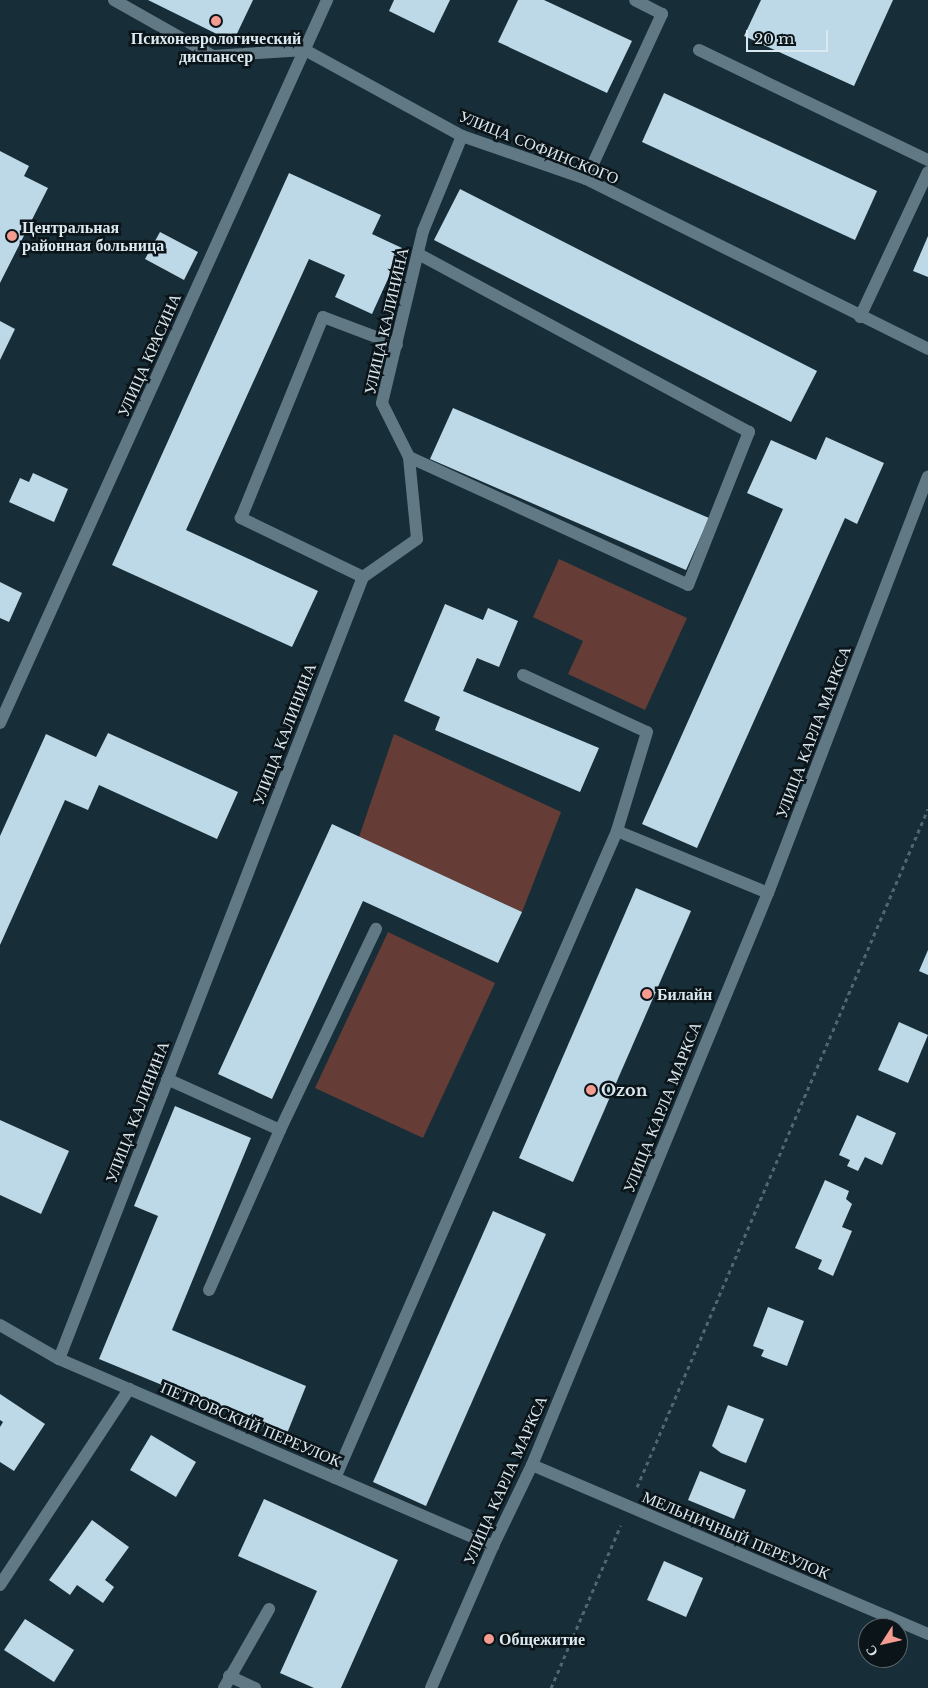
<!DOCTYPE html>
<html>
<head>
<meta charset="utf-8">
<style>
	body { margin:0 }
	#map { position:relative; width:928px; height:1688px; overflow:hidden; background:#172e38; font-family:"Libre Baskerville",serif }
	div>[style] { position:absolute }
	.green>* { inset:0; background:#663c36 }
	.building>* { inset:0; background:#bdd8e6 }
	.path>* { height:3px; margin-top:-1.5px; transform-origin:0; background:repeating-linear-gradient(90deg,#52666f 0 4px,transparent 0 8px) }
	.minor>* { height:12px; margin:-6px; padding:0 6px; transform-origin:6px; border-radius:6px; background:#607985 }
	.dots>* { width:14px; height:14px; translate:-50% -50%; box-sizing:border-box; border:2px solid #0b1419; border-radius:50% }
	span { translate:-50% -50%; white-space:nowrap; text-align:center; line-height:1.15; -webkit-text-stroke:5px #0b1419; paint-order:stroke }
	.poi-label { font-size:16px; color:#dae8ef; font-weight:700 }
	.left { translate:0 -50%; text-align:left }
	.street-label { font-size:16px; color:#dae8ef }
	.north { position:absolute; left:858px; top:1618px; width:50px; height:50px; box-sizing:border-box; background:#0b1419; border:1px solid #5e696f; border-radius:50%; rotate:235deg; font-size:14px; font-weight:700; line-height:20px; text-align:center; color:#dae8ef }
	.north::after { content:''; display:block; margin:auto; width:18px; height:22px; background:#f59c90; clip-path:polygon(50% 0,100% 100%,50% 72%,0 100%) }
	.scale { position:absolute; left:746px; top:30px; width:82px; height:22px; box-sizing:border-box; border:2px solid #dae8ef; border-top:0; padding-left:6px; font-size:15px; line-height:18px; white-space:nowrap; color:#dae8ef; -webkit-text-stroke:4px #0b1419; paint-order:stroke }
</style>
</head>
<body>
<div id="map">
	<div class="green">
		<div style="clip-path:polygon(559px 559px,687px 618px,645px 710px,568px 674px,583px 641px,533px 617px)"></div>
		<div style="clip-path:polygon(394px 734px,561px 812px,522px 912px,359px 837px)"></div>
		<div style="clip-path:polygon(388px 932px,495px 983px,423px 1138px,315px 1088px)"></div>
	</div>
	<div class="building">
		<div style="clip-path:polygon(148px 0,253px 0,233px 42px)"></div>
		<div style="clip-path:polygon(394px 0,450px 0,434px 33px,389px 11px)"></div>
		<div style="clip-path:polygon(518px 0,544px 0,632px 41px,607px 93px,498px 42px)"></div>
		<div style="clip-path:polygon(761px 0,893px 0,854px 86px,744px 36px)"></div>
		<div style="clip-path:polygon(664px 93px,877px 191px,855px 240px,642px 142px)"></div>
		<div style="clip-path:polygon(0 151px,29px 166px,24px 176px,48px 188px,0 283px)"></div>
		<div style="clip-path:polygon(289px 173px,381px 215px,372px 234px,402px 248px,372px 314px,335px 297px,345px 275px,309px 259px,186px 530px,318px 591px,292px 647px,112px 565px)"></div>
		<div style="clip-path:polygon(460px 189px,817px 371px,791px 422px,434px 240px)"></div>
		<div style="clip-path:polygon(160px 232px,198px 252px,184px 280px,145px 259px)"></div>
		<div style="clip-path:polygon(928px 236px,928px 277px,913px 271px)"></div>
		<div style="clip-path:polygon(0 321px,15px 329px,0 360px)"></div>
		<div style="clip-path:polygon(453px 408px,709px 518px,686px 570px,430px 459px)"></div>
		<div style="clip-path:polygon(826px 437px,884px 463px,857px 524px,845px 518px,697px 848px,642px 824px,783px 509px,747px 493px,771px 440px,816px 460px)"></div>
		<div style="clip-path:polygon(33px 473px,68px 489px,54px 522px,9px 502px,20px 478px,29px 482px)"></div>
		<div style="clip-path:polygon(0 582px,22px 593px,9px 622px,0 618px)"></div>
		<div style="clip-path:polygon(445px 604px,483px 620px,488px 608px,518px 621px,499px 667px,477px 658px,463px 691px,599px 748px,580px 792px,435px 730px,440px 717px,404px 701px)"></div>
		<div style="clip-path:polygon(108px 733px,238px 792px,217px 839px,99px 785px,88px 810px,65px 800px,0 945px,0 836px,46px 734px,96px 757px)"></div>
		<div style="clip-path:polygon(332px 824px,522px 912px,498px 963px,363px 901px,272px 1099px,218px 1074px)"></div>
		<div style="clip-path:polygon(636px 888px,691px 911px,573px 1182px,519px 1158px)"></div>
		<div style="clip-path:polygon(928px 950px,928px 975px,919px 971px)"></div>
		<div style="clip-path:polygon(899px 1022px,928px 1035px,908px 1083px,878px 1070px)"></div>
		<div style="clip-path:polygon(175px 1106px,251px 1138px,172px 1330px,306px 1386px,286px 1436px,99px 1359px,158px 1216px,134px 1206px)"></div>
		<div style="clip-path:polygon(857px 1115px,896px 1133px,882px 1165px,865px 1157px,858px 1171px,847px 1166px,850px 1160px,839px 1155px)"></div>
		<div style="clip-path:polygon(0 1120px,69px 1151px,41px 1214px,0 1195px)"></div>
		<div style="clip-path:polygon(825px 1180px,849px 1191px,846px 1199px,852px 1204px,842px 1227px,852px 1231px,833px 1276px,818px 1269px,822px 1260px,795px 1248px)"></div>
		<div style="clip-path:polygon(493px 1211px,546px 1234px,426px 1506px,373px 1482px)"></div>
		<div style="clip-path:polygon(768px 1307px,804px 1321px,787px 1366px,761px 1356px,764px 1350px,753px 1346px)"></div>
		<div style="clip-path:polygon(0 1394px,45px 1424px,14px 1471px,0 1462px,0 1427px,3px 1422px,0 1420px)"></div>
		<div style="clip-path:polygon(728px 1405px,764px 1419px,746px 1463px,721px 1453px,712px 1446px)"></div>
		<div style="clip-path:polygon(151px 1435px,196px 1462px,176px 1497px,130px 1470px)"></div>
		<div style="clip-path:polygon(700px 1471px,746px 1490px,734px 1519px,688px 1500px)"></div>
		<div style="clip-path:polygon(264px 1499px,398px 1560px,341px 1688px,314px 1688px,280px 1673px,317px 1591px,238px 1556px)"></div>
		<div style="clip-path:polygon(92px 1520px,129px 1547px,105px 1580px,114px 1587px,103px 1603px,77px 1585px,70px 1595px,49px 1580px)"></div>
		<div style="clip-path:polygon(664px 1561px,703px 1578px,686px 1617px,647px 1600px)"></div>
		<div style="clip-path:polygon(25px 1619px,74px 1650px,54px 1682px,4px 1650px)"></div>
	</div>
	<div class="path">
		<div style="left:637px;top:1487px;width:738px;rotate:-66.77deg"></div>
		<div style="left:551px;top:1688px;width:177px;rotate:-66.8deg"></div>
	</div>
	<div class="minor">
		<div style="left:114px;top:0;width:114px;rotate:29.5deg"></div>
		<div style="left:213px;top:56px;width:92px;rotate:-3.7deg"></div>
		<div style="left:305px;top:50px;width:179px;rotate:28.7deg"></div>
		<div style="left:462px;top:136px;width:131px;rotate:19.1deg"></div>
		<div style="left:586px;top:179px;width:382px;rotate:26.4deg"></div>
		<div style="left:699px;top:50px;width:254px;rotate:25.7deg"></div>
		<div style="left:586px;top:179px;width:182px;rotate:-65.3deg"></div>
		<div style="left:662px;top:14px;width:30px;rotate:-153deg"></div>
		<div style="left:860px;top:317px;width:160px;rotate:-64.9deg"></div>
		<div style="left:409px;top:457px;width:307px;rotate:24.6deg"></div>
		<div style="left:688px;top:585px;width:165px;rotate:-68.3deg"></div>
		<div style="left:749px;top:432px;width:376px;rotate:-151.7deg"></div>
		<div style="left:363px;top:577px;width:136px;rotate:-154.2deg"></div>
		<div style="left:241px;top:518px;width:217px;rotate:-67.8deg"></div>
		<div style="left:323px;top:317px;width:79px;rotate:20.7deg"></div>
		<div style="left:523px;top:675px;width:136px;rotate:24.7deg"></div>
		<div style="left:647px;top:732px;width:103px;rotate:106.9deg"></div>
		<div style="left:617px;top:831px;width:163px;rotate:22.3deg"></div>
		<div style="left:0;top:723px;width:794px;rotate:-65.66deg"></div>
		<div style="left:167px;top:1079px;width:124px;rotate:24.3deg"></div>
		<div style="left:280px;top:1130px;width:175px;rotate:113.9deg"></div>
		<div style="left:280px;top:1130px;width:223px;rotate:-64.5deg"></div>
		<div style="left:0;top:1325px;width:68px;rotate:30deg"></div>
		<div style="left:59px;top:1359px;width:473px;rotate:23.3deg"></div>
		<div style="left:59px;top:1359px;width:839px;rotate:-68.76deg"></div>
		<div style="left:363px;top:577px;width:66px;rotate:-35.1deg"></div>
		<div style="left:417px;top:539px;width:82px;rotate:-95.6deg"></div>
		<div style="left:409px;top:457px;width:60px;rotate:-116.6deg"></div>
		<div style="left:382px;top:403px;width:177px;rotate:-76.6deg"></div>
		<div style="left:423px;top:231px;width:103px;rotate:-67.7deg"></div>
		<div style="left:532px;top:1465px;width:431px;rotate:23.1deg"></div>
		<div style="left:335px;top:1478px;width:706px;rotate:-66.45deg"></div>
		<div style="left:0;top:1585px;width:235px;rotate:-56.6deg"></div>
		<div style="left:229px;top:1676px;width:29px;rotate:25deg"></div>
		<div style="left:224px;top:1688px;width:91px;rotate:-60.3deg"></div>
		<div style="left:431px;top:1688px;width:155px;rotate:-66.4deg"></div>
		<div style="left:493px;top:1546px;width:90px;rotate:-64.3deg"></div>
		<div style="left:532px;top:1465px;width:619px;rotate:-67.58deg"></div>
		<div style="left:768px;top:893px;width:446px;rotate:-69deg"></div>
	</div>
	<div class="dots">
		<div style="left:216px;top:21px;background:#f59c90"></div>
		<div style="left:12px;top:236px;background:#f59c90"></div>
		<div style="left:647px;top:994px;background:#f59c90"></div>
		<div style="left:591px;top:1090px;background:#f59c90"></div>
		<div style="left:489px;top:1639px;background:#f59c90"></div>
	</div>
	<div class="poi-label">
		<span style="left:216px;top:47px">Психоневрологический<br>диспансер</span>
		<span class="left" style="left:22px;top:236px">Центральная<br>районная больница</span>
		<span class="left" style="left:657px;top:994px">Билайн</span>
		<span class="left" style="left:601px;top:1090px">Ozon</span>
		<span class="left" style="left:499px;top:1639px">Общежитие</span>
	</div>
	<div class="street-label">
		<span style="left:539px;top:147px;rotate:22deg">УЛИЦА СОФИНСКОГО</span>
		<span style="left:386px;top:321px;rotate:-77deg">УЛИЦА КАЛИНИНА</span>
		<span style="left:149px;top:355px;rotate:-66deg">УЛИЦА КРАСИНА</span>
		<span style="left:813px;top:732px;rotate:-69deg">УЛИЦА КАРЛА МАРКСА</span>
		<span style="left:284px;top:734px;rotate:-69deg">УЛИЦА КАЛИНИНА</span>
		<span style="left:662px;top:1107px;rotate:-68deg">УЛИЦА КАРЛА МАРКСА</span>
		<span style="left:137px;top:1112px;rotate:-69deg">УЛИЦА КАЛИНИНА</span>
		<span style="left:251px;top:1424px;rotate:23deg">ПЕТРОВСКИЙ ПЕРЕУЛОК</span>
		<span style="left:505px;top:1480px;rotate:-66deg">УЛИЦА КАРЛА МАРКСА</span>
		<span style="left:736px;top:1535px;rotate:23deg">МЕЛЬНИЧНЫЙ ПЕРЕУЛОК</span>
	</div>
	<div class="north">С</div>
	<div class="scale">20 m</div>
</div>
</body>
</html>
